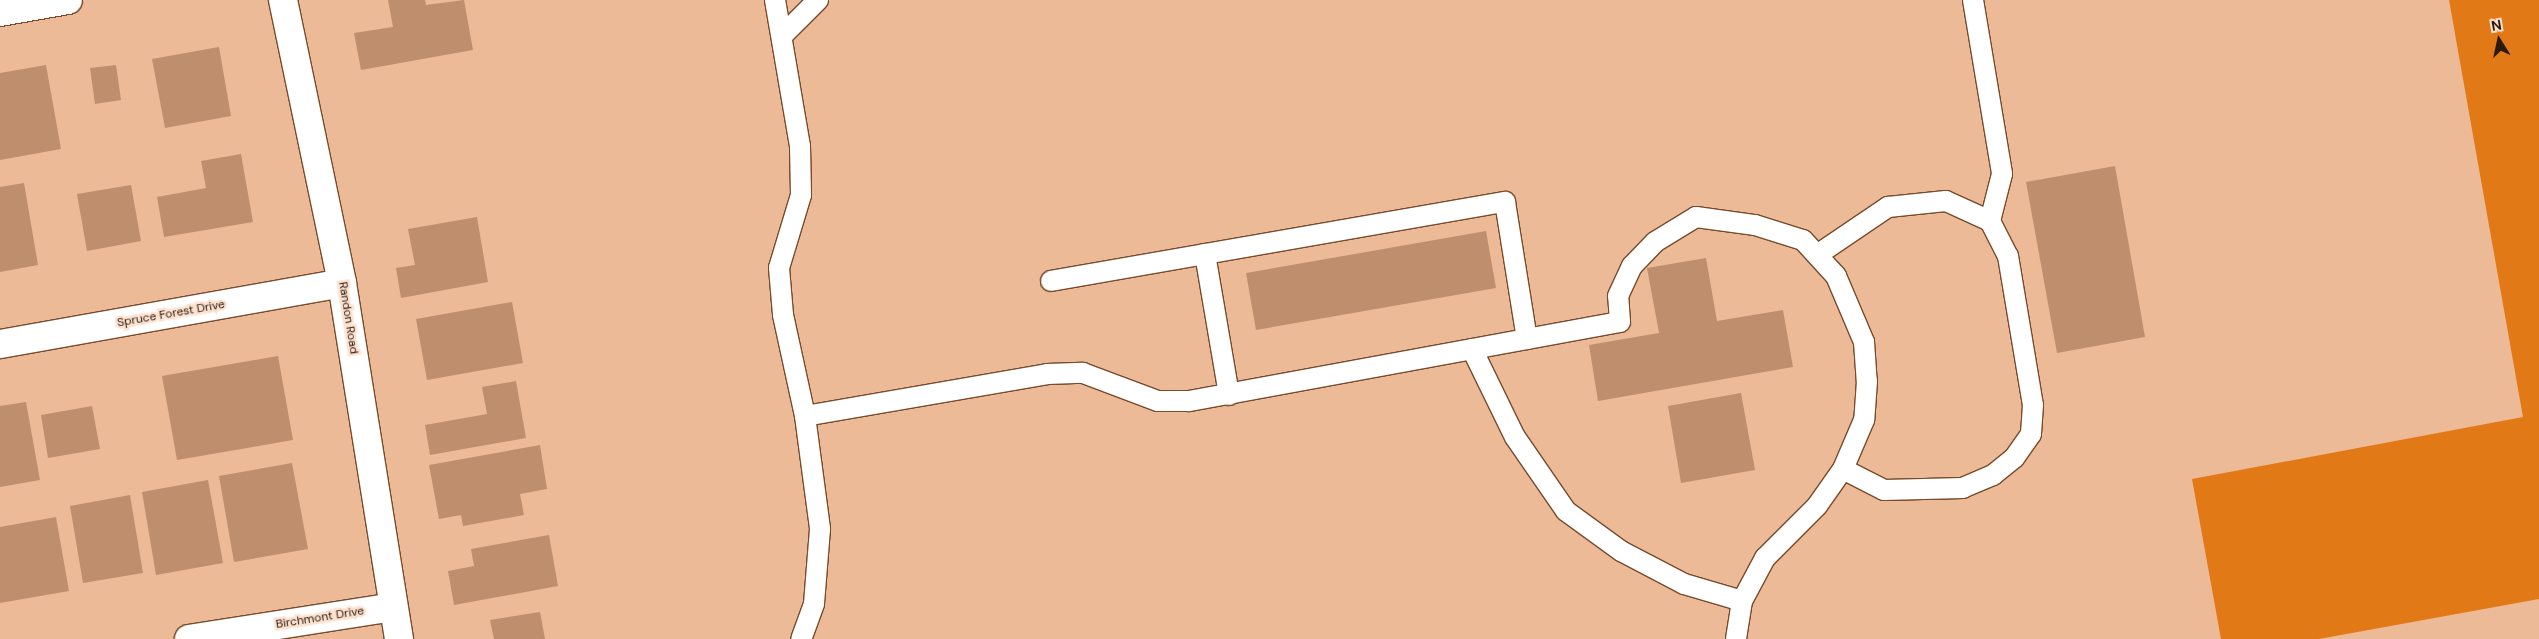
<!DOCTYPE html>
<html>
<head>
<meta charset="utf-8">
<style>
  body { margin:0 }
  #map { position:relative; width:2539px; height:639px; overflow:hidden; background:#edba97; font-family:"DM Sans",sans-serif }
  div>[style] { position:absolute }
  .forest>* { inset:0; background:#e27917 }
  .building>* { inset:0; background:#bf8e6d }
  .roads { filter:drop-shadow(1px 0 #774b2b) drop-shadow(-1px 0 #774b2b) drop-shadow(0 1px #774b2b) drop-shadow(0 -1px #774b2b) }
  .service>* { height:20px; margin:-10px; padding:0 10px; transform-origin:10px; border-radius:10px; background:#fff }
  .minor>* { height:28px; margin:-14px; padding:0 14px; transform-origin:14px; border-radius:14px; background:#fff }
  span { translate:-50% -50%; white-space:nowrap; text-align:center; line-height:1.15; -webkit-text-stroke:5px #fce1cf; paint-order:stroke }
  .street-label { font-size:12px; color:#2b190b }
  .north { position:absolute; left:2474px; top:15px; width:50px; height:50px; -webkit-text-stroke:4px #fce1cf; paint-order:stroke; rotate:350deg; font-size:14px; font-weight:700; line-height:20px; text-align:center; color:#2b190b }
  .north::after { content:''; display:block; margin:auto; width:18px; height:22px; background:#2b190b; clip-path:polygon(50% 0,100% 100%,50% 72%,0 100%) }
</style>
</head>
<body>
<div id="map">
  <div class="forest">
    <i style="clip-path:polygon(2449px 0,2539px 0,2539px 599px,2319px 639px,2221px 639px,2192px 479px,2523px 417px)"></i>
  </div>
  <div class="building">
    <i style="clip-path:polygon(388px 0,425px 0,426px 5px,464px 0,473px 50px,361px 70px,354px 33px,393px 27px)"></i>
    <i style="clip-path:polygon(219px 47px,231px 116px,165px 128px,152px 59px)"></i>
    <i style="clip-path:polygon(46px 65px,61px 149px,0 160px,0 73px)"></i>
    <i style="clip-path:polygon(116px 65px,121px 100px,95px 104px,90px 68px)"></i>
    <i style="clip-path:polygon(241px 154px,253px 222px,164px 237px,157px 197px,206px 188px,201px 161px)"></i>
    <i style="clip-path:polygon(2115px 166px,2145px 337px,2057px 353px,2026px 182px)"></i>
    <i style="clip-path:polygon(24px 183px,38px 265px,0 272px,0 187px)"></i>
    <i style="clip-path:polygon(131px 185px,141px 241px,87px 251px,77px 194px)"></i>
    <i style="clip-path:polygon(477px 217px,488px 282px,401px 298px,396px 268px,415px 265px,408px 229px)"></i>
    <i style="clip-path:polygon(1486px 231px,1496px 288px,1256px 330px,1246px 273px)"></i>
    <i style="clip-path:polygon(1706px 258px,1717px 321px,1783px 310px,1793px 367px,1598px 401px,1589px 345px,1659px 333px,1647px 268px)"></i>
    <i style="clip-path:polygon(512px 302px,523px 363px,427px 380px,416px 319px)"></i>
    <i style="clip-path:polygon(278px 356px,293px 440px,177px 460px,162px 376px)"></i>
    <i style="clip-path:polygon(516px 381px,526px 438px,430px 455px,425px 425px,487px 414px,482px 387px)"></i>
    <i style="clip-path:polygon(1741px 393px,1755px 470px,1681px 483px,1668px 406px)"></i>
    <i style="clip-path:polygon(26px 402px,40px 480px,0 487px,0 406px)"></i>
    <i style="clip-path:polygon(92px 406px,100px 449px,48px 458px,41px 415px)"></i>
    <i style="clip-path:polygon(540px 445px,547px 489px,520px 494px,524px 515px,463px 526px,461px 515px,439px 519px,429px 465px)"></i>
    <i style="clip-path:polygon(292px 463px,308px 549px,234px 562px,219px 476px)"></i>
    <i style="clip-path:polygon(208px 480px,223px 563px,156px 575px,142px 492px)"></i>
    <i style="clip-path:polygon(130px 495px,143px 573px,83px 583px,70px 506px)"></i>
    <i style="clip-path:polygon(56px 517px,69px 591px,0 603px,0 527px)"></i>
    <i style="clip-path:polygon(549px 535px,558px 586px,454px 605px,448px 571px,474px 566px,471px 549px)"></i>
    <i style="clip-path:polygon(540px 612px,545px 639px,494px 639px,490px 620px)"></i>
  </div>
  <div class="roads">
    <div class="service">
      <i style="left:775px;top:0;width:148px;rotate:80.3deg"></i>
      <i style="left:800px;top:146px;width:49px;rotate:88.8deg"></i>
      <i style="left:801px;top:195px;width:76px;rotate:106.8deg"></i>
      <i style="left:779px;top:268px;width:47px;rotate:85.1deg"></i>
      <i style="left:783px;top:315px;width:103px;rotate:77.7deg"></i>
      <i style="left:805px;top:416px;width:114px;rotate:82.4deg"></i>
      <i style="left:820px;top:529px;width:75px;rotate:94.6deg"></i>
      <i style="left:814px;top:604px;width:37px;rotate:110deg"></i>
      <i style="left:1973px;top:0;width:176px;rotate:80.5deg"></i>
      <i style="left:2002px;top:174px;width:49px;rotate:104.3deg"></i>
      <i style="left:782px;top:36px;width:51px;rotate:-45deg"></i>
      <i style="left:1205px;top:254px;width:143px;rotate:80.3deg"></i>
      <i style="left:1817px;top:255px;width:86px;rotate:-34.1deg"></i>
      <i style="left:1888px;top:207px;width:58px;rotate:-5.9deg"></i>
      <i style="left:1946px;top:201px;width:48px;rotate:24.4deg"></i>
      <i style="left:1990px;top:221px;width:39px;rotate:63deg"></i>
      <i style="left:2008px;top:256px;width:151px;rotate:80.5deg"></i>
      <i style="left:2033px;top:405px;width:29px;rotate:94deg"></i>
      <i style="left:2031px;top:434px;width:29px;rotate:125deg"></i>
      <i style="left:2014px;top:458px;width:27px;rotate:141deg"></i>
      <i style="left:1993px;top:475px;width:33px;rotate:157deg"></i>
      <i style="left:1963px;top:488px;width:79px;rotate:178.5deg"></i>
      <i style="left:1884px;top:490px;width:46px;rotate:-152.9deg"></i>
      <i style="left:1051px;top:281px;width:461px;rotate:-9.9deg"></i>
      <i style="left:1505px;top:202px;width:139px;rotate:80.9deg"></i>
      <i style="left:1472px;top:349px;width:98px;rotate:64deg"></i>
      <i style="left:1515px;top:437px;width:90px;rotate:55.4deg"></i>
      <i style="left:1566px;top:511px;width:68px;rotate:36deg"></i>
      <i style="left:1621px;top:551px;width:71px;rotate:27.6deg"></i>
      <i style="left:1684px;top:584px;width:60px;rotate:16.3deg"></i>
      <i style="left:805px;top:416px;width:246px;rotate:-9.8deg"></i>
      <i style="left:1047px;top:374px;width:36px;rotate:-2deg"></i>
      <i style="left:1083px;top:373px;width:80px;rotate:20.5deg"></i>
      <i style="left:1158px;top:401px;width:31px"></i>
      <i style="left:1189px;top:401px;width:438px;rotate:-10.4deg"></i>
      <i style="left:1620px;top:322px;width:26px;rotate:-94deg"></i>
      <i style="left:1618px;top:296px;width:33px;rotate:-65deg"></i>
      <i style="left:1632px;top:266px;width:33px;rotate:-46deg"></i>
      <i style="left:1655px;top:242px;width:48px;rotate:-31.4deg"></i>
      <i style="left:1696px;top:217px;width:60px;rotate:7.7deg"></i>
      <i style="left:1755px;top:225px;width:50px;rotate:17.4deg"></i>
      <i style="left:1803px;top:240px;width:49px;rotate:47.5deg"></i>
      <i style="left:1836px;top:276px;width:72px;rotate:67deg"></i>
      <i style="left:1864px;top:342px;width:39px;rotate:86deg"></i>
      <i style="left:1867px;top:381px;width:39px;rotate:94deg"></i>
      <i style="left:1864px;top:420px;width:53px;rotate:113.2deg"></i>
      <i style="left:1843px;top:469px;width:45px;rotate:125.1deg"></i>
      <i style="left:1817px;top:506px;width:74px;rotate:135deg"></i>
      <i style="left:1765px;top:558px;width:49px;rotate:118.1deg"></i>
      <i style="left:1742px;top:601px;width:38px;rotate:99deg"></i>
    </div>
    <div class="minor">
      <i style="left:283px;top:0;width:289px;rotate:78.2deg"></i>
      <i style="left:342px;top:283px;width:361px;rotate:80.9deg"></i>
      <i style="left:0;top:12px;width:69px;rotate:-10deg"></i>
      <i style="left:0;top:344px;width:347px;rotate:-10.1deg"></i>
      <i style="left:189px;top:639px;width:206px;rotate:-8.9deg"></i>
    </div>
  </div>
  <div class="street-label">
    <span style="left:171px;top:314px;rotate:-10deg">Spruce Forest Drive</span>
    <span style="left:348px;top:318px;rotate:81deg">Randon Road</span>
    <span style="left:320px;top:618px;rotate:-9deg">Birchmont Drive</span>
  </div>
  <div class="north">N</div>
</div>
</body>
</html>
